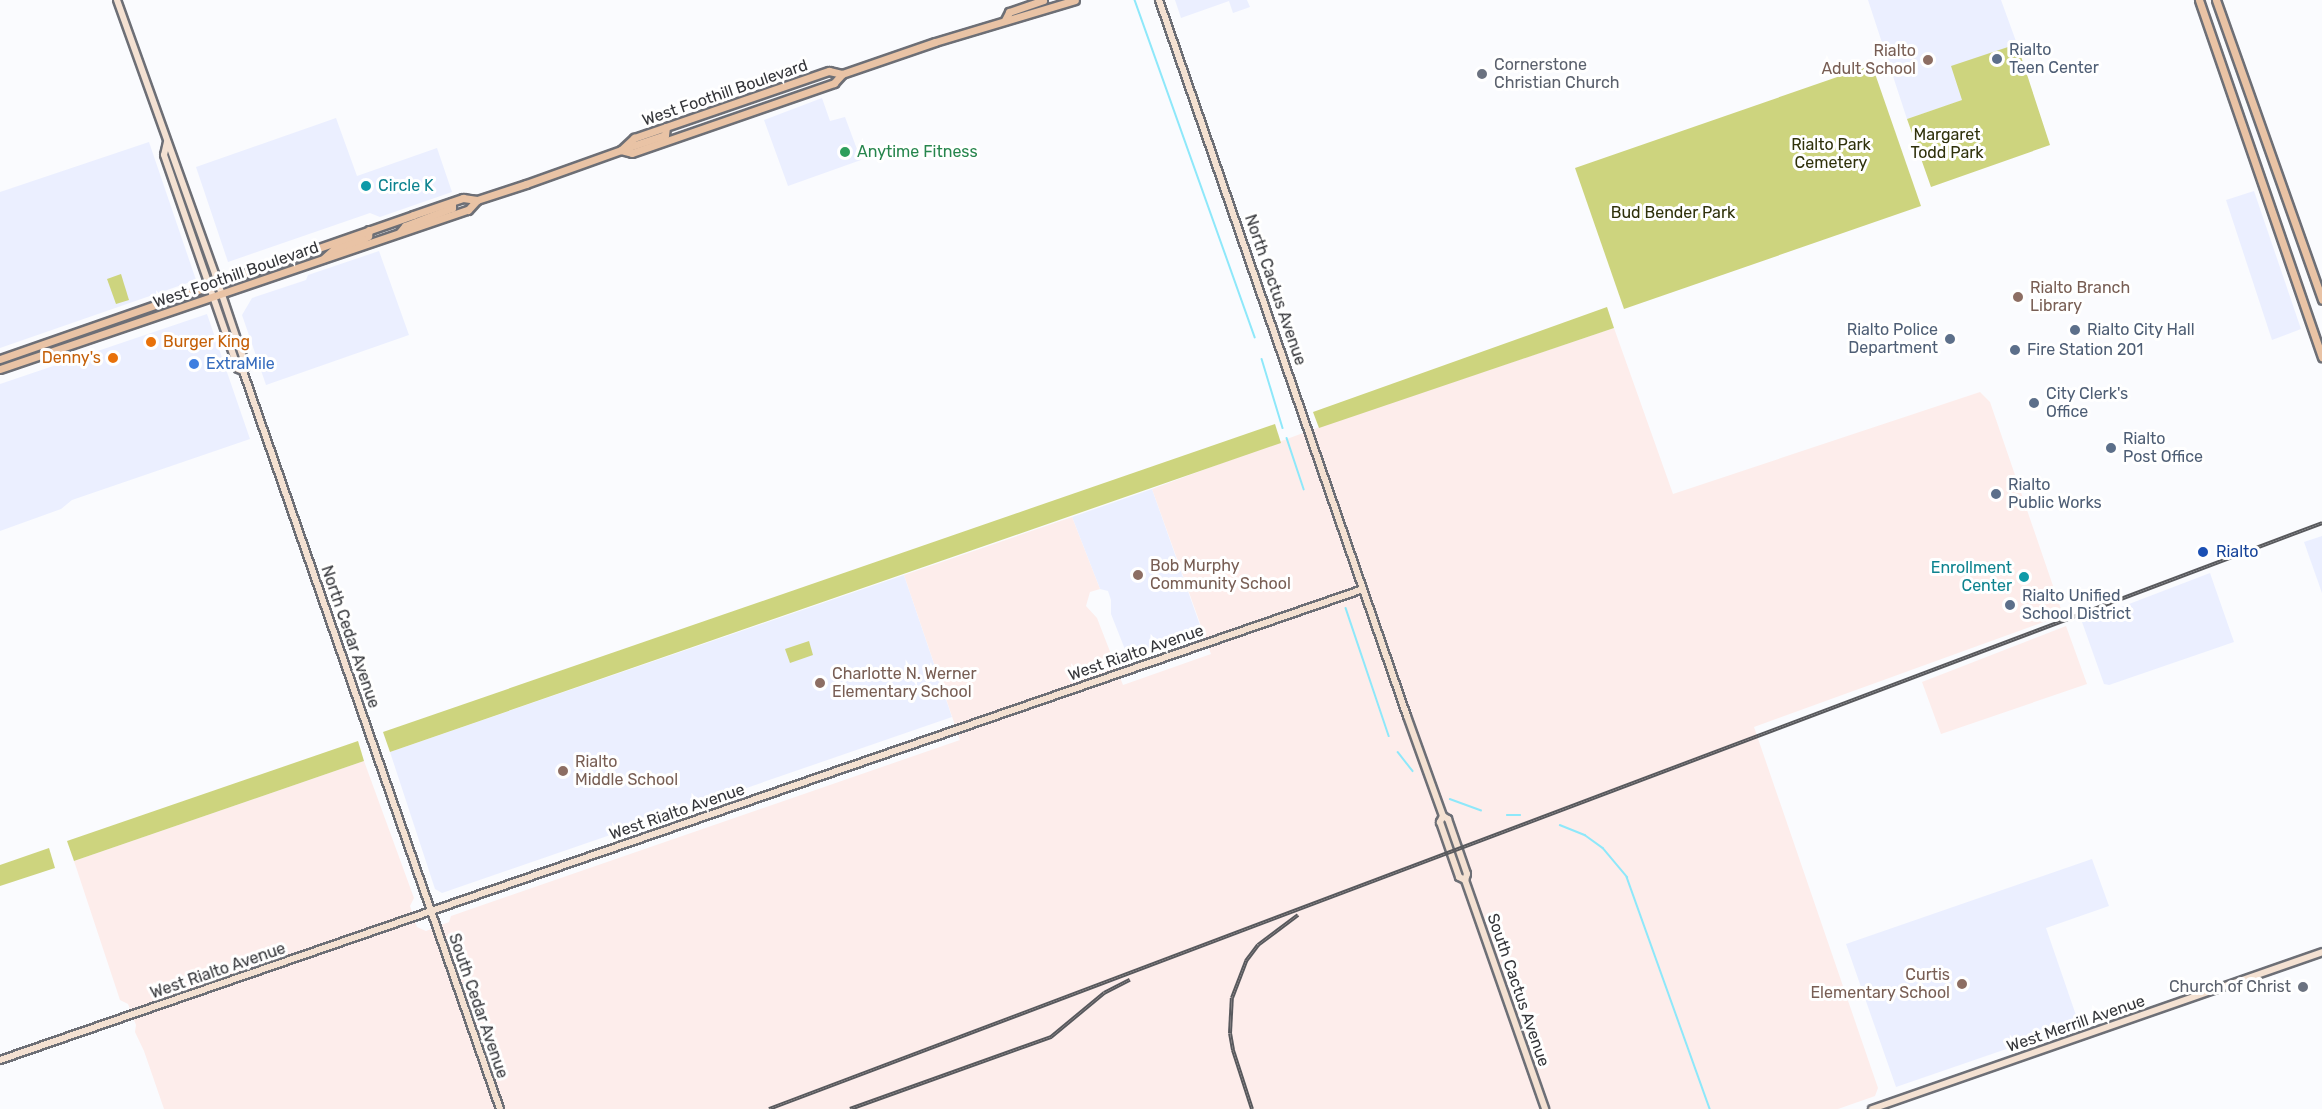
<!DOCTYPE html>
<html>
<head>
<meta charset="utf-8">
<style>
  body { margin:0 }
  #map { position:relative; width:2322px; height:1109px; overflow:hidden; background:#fafbfe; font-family:Rubik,sans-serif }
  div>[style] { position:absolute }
  .built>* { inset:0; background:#ebefff }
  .industrial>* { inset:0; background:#fdedeb }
  .green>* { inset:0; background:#cdd47e }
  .stream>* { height:1.5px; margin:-0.75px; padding:0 0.75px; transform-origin:0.75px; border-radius:0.75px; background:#8ee8fa }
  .roads { filter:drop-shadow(2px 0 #6d6f76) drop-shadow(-2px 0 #6d6f76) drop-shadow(0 2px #6d6f76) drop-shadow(0 -2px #6d6f76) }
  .secondary>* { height:6px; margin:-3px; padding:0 3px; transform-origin:3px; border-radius:3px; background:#f4e1d2 }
  .primary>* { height:7px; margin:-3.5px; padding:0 3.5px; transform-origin:3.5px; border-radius:3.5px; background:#e9c3a5 }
  .rail>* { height:4px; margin-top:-2px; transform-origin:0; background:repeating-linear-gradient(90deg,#fff 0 4.5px,#58595d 0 9px); box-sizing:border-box; border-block:2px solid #58595d }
  .dots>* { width:16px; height:16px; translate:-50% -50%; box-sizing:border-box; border:3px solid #fff; border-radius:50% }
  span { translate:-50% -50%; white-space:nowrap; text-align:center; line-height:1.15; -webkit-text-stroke:6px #fff; paint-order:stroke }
  .service-label { font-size:16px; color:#4e5e75 }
  .left { translate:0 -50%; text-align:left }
  .right { translate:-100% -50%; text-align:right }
  .education-label { font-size:16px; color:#785e54 }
  .worship-label { font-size:16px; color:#5b616d }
  .street-label { font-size:16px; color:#35363a }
  .park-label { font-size:16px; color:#2f310b }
  .leisure-label { font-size:16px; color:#27864d }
  .culture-label { font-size:16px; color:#0d838f }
  .food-label { font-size:16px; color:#c56008 }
  .shop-label { font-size:16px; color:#366cbe }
  .transit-label { font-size:16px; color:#164399 }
</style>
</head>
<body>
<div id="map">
  <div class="built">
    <i style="clip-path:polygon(1175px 0,1247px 0,1250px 7px,1233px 13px,1229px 1px,1181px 18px)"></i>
    <i style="clip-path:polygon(1868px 0,2001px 0,2017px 44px,1973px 61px,1958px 85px,1963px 100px,1907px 119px)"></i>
    <i style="clip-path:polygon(822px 98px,830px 121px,845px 117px,861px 160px,788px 186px,764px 120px)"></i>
    <i style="clip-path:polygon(336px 118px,357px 176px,437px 148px,452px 192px,380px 217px,370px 213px,228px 262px,196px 167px)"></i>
    <i style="clip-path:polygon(149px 142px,196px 280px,0 348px,0 192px)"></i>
    <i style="clip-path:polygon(2254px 191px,2301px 329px,2272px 340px,2226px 200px)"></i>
    <i style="clip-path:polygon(379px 251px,409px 335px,266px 385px,242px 315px,252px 298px,306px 280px,308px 275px)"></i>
    <i style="clip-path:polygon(207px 314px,250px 439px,72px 500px,61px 509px,0 531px,0 384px)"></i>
    <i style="clip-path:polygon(1152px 489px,1202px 631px,1128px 657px,1111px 614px,1111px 600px,1108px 591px,1100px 589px,1072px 517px)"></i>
    <i style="clip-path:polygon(2322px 536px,2322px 593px,2304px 542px)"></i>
    <i style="clip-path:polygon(2210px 573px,2234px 642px,2109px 685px,2104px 684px,2082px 622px)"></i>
    <i style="clip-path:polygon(904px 575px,952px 717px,442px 893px,435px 889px,390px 752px)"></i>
    <i style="clip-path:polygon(2092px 859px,2109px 906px,2046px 928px,2079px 1024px,1896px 1087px,1846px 944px)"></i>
  </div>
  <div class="industrial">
    <i style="clip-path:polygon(1614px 328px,1673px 494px,1980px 392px,1990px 402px,2063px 615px,1754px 727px,1878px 1088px,1875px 1096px,1838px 1109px,164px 1109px,144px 1051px,135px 1032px,136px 1025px,128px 1004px,120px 1000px,74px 861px,364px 761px,414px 898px,410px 906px,417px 927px,426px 931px,449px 922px,451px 916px,960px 740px,904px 575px,1072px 517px,1100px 589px,1090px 592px,1086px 606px,1097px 618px,1123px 685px,1211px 654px,1152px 489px,1322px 426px)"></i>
    <i style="clip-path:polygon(2066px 626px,2087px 684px,1941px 734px,1922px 682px)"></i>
  </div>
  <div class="green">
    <i style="clip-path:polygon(2017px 44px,2050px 145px,1931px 187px,1907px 119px,1962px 100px,1951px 66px)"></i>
    <i style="clip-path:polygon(1872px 65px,1921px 206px,1624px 309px,1575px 168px)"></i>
    <i style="clip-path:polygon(121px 274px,129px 300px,116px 304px,107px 279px)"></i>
    <i style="clip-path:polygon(1607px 307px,1614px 328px,1319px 428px,1313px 412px)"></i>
    <i style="clip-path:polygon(1275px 424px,1281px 443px,390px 752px,383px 732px)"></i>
    <i style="clip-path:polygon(809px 641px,813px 655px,790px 663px,785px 649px)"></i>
    <i style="clip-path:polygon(358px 741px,364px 761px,74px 861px,67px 841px)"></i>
    <i style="clip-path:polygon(49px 848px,55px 868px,0 886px,0 865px)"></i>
  </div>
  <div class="stream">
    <i style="left:1135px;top:0;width:358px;rotate:70.4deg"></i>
    <i style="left:1262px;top:359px;width:72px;rotate:73.1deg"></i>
    <i style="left:1287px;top:438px;width:54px;rotate:71.6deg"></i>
    <i style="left:1346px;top:608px;width:135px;rotate:71.4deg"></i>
    <i style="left:1398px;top:752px;width:24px;rotate:52deg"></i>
    <i style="left:1450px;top:799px;width:33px;rotate:20deg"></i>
    <i style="left:1507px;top:815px;width:13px"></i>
    <i style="left:1560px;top:825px;width:27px;rotate:22deg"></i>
    <i style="left:1585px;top:835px;width:22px;rotate:36deg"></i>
    <i style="left:1603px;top:848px;width:38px;rotate:50deg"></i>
    <i style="left:1627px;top:877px;width:246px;rotate:70.3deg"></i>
  </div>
  <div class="roads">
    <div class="secondary">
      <i style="left:117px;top:0;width:291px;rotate:70.3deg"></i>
      <i style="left:215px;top:274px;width:97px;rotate:71.4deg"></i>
      <i style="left:246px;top:366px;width:6px;rotate:121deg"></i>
      <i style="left:243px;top:371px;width:781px;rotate:70.8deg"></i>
      <i style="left:1159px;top:0;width:758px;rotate:70.9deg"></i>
      <i style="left:1407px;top:716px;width:106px;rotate:70.2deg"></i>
      <i style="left:1443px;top:816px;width:6px;rotate:31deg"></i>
      <i style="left:1448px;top:819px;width:58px;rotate:70.9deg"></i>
      <i style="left:1467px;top:874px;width:6px;rotate:108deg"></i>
      <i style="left:1465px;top:880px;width:243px;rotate:70.7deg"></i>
      <i style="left:167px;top:142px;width:13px;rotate:103deg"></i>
      <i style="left:164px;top:155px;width:226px;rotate:70.9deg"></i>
      <i style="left:238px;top:369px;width:5px;rotate:22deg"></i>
      <i style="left:1443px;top:816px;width:7px;rotate:117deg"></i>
      <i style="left:1440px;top:822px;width:58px;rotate:70.9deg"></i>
      <i style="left:1459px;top:877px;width:7px;rotate:27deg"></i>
      <i style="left:0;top:1060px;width:1442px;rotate:-19.06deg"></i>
      <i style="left:1872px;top:1109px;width:477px;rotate:-19.2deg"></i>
    </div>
    <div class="primary">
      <i style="left:2199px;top:0;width:378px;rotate:71deg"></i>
      <i style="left:2216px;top:0;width:318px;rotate:70.5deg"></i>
      <i style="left:1005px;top:20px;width:9px;rotate:-63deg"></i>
      <i style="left:1009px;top:12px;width:36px;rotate:-19deg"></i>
      <i style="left:626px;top:148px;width:41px;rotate:-18.4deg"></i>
      <i style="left:665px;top:135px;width:8px;rotate:-83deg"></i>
      <i style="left:621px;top:150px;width:11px;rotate:15deg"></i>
      <i style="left:632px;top:153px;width:214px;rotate:-19.1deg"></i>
      <i style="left:834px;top:83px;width:12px;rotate:-48deg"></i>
      <i style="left:842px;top:74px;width:98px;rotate:-19deg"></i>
      <i style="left:935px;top:42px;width:146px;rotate:-16.7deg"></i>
      <i style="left:400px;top:232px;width:8px;rotate:-50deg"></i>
      <i style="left:405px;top:226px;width:50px;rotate:-21deg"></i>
      <i style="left:452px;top:208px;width:6px;rotate:-90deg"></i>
      <i style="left:324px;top:258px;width:13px;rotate:-42deg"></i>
      <i style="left:334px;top:249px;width:31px;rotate:-19deg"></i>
      <i style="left:363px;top:239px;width:6px;rotate:-31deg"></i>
      <i style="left:368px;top:236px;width:6px;rotate:-81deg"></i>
      <i style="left:0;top:359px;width:437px;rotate:-19.2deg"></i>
      <i style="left:413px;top:215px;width:53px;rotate:-18.8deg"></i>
      <i style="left:463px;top:198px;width:14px;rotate:8deg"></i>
      <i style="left:477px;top:200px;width:52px;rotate:-18.1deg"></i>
      <i style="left:526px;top:184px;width:101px;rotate:-19.7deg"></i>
      <i style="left:621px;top:150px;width:18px;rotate:-43deg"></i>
      <i style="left:634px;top:138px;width:206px;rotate:-19deg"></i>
      <i style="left:829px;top:71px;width:13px;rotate:13deg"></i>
      <i style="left:0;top:369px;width:494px;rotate:-18.8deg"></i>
      <i style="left:468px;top:210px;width:13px;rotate:-48deg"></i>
    </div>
  </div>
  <div class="rail">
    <i style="left:769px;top:1109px;width:1660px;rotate:-20.67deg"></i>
    <i style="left:850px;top:1109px;width:214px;rotate:-19.7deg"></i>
    <i style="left:1051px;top:1037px;width:69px;rotate:-39.7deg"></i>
    <i style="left:1104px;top:993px;width:29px;rotate:-27deg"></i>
    <i style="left:1252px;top:1109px;width:62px;rotate:-107.9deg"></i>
    <i style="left:1233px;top:1050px;width:17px;rotate:-100deg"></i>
    <i style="left:1230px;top:1033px;width:35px;rotate:-87deg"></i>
    <i style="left:1232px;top:998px;width:40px;rotate:-69deg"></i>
    <i style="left:1246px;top:961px;width:20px;rotate:-53deg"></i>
    <i style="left:1258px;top:945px;width:50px;rotate:-36.9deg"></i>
  </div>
  <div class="dots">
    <i style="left:1997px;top:59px;background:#5c6f8a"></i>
    <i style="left:1928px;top:60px;background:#8d6e63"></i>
    <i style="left:1482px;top:74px;background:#6b7280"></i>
    <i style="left:845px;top:152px;background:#2e9e5b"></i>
    <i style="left:366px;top:186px;background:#0f9aa8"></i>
    <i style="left:2018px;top:297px;background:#8d6e63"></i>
    <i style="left:2075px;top:330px;background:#5c6f8a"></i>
    <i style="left:1950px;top:339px;background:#5c6f8a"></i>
    <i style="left:151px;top:342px;background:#e8710a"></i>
    <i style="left:2015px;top:350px;background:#5c6f8a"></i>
    <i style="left:113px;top:358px;background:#e8710a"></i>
    <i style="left:194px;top:364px;background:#3f7fe0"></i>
    <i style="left:2034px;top:403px;background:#5c6f8a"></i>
    <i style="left:2111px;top:448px;background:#5c6f8a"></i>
    <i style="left:1996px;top:494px;background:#5c6f8a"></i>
    <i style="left:2203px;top:552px;background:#1a4fb4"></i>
    <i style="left:1138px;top:575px;background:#8d6e63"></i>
    <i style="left:2024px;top:577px;background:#0f9aa8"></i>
    <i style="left:2010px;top:605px;background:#5c6f8a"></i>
    <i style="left:820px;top:683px;background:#8d6e63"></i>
    <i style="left:563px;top:771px;background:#8d6e63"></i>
    <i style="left:1962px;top:984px;background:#8d6e63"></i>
    <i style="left:2303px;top:987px;background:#6b7280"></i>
  </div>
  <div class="service-label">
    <span class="left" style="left:2009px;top:59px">Rialto<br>Teen Center</span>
    <span class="right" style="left:1938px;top:339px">Rialto Police<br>Department</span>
    <span class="left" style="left:2087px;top:330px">Rialto City Hall</span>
    <span class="left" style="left:2027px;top:350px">Fire Station 201</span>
    <span class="left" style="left:2046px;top:403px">City Clerk's<br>Office</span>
    <span class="left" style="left:2123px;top:448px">Rialto<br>Post Office</span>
    <span class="left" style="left:2008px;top:494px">Rialto<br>Public Works</span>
    <span class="left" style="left:2022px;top:605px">Rialto Unified<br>School District</span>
  </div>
  <div class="education-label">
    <span class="right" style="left:1916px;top:60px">Rialto<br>Adult School</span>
    <span class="left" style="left:2030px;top:297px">Rialto Branch<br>Library</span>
    <span class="left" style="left:1150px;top:575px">Bob Murphy<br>Community School</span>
    <span class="left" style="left:832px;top:683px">Charlotte N. Werner<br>Elementary School</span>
    <span class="left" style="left:575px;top:771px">Rialto<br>Middle School</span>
    <span class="right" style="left:1950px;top:984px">Curtis<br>Elementary School</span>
  </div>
  <div class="worship-label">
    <span class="left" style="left:1494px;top:74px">Cornerstone<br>Christian Church</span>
    <span class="right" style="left:2291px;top:987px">Church of Christ</span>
  </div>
  <div class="street-label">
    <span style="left:725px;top:93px;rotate:-19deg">West Foothill Boulevard</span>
    <span style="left:236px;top:275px;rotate:-19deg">West Foothill Boulevard</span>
    <span style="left:1275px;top:290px;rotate:71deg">North Cactus Avenue</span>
    <span style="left:350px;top:637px;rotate:71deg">North Cedar Avenue</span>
    <span style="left:1136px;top:653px;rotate:-19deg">West Rialto Avenue</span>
    <span style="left:677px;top:812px;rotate:-19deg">West Rialto Avenue</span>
    <span style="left:218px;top:971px;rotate:-19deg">West Rialto Avenue</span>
    <span style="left:1518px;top:990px;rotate:71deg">South Cactus Avenue</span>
    <span style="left:478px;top:1006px;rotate:71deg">South Cedar Avenue</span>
    <span style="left:2076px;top:1024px;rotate:-19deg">West Merrill Avenue</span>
  </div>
  <div class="park-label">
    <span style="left:1947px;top:144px">Margaret<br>Todd Park</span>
    <span style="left:1831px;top:154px">Rialto Park<br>Cemetery</span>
    <span style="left:1673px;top:213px">Bud Bender Park</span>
  </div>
  <div class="leisure-label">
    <span class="left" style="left:857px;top:152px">Anytime Fitness</span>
  </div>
  <div class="culture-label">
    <span class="left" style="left:378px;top:186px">Circle K</span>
    <span class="right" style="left:2012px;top:577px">Enrollment<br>Center</span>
  </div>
  <div class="food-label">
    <span class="left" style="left:163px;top:342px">Burger King</span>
    <span class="right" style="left:101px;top:358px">Denny's</span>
  </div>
  <div class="shop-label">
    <span class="left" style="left:206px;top:364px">ExtraMile</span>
  </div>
  <div class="transit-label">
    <span class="left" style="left:2216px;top:552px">Rialto</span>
  </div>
</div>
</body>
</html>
